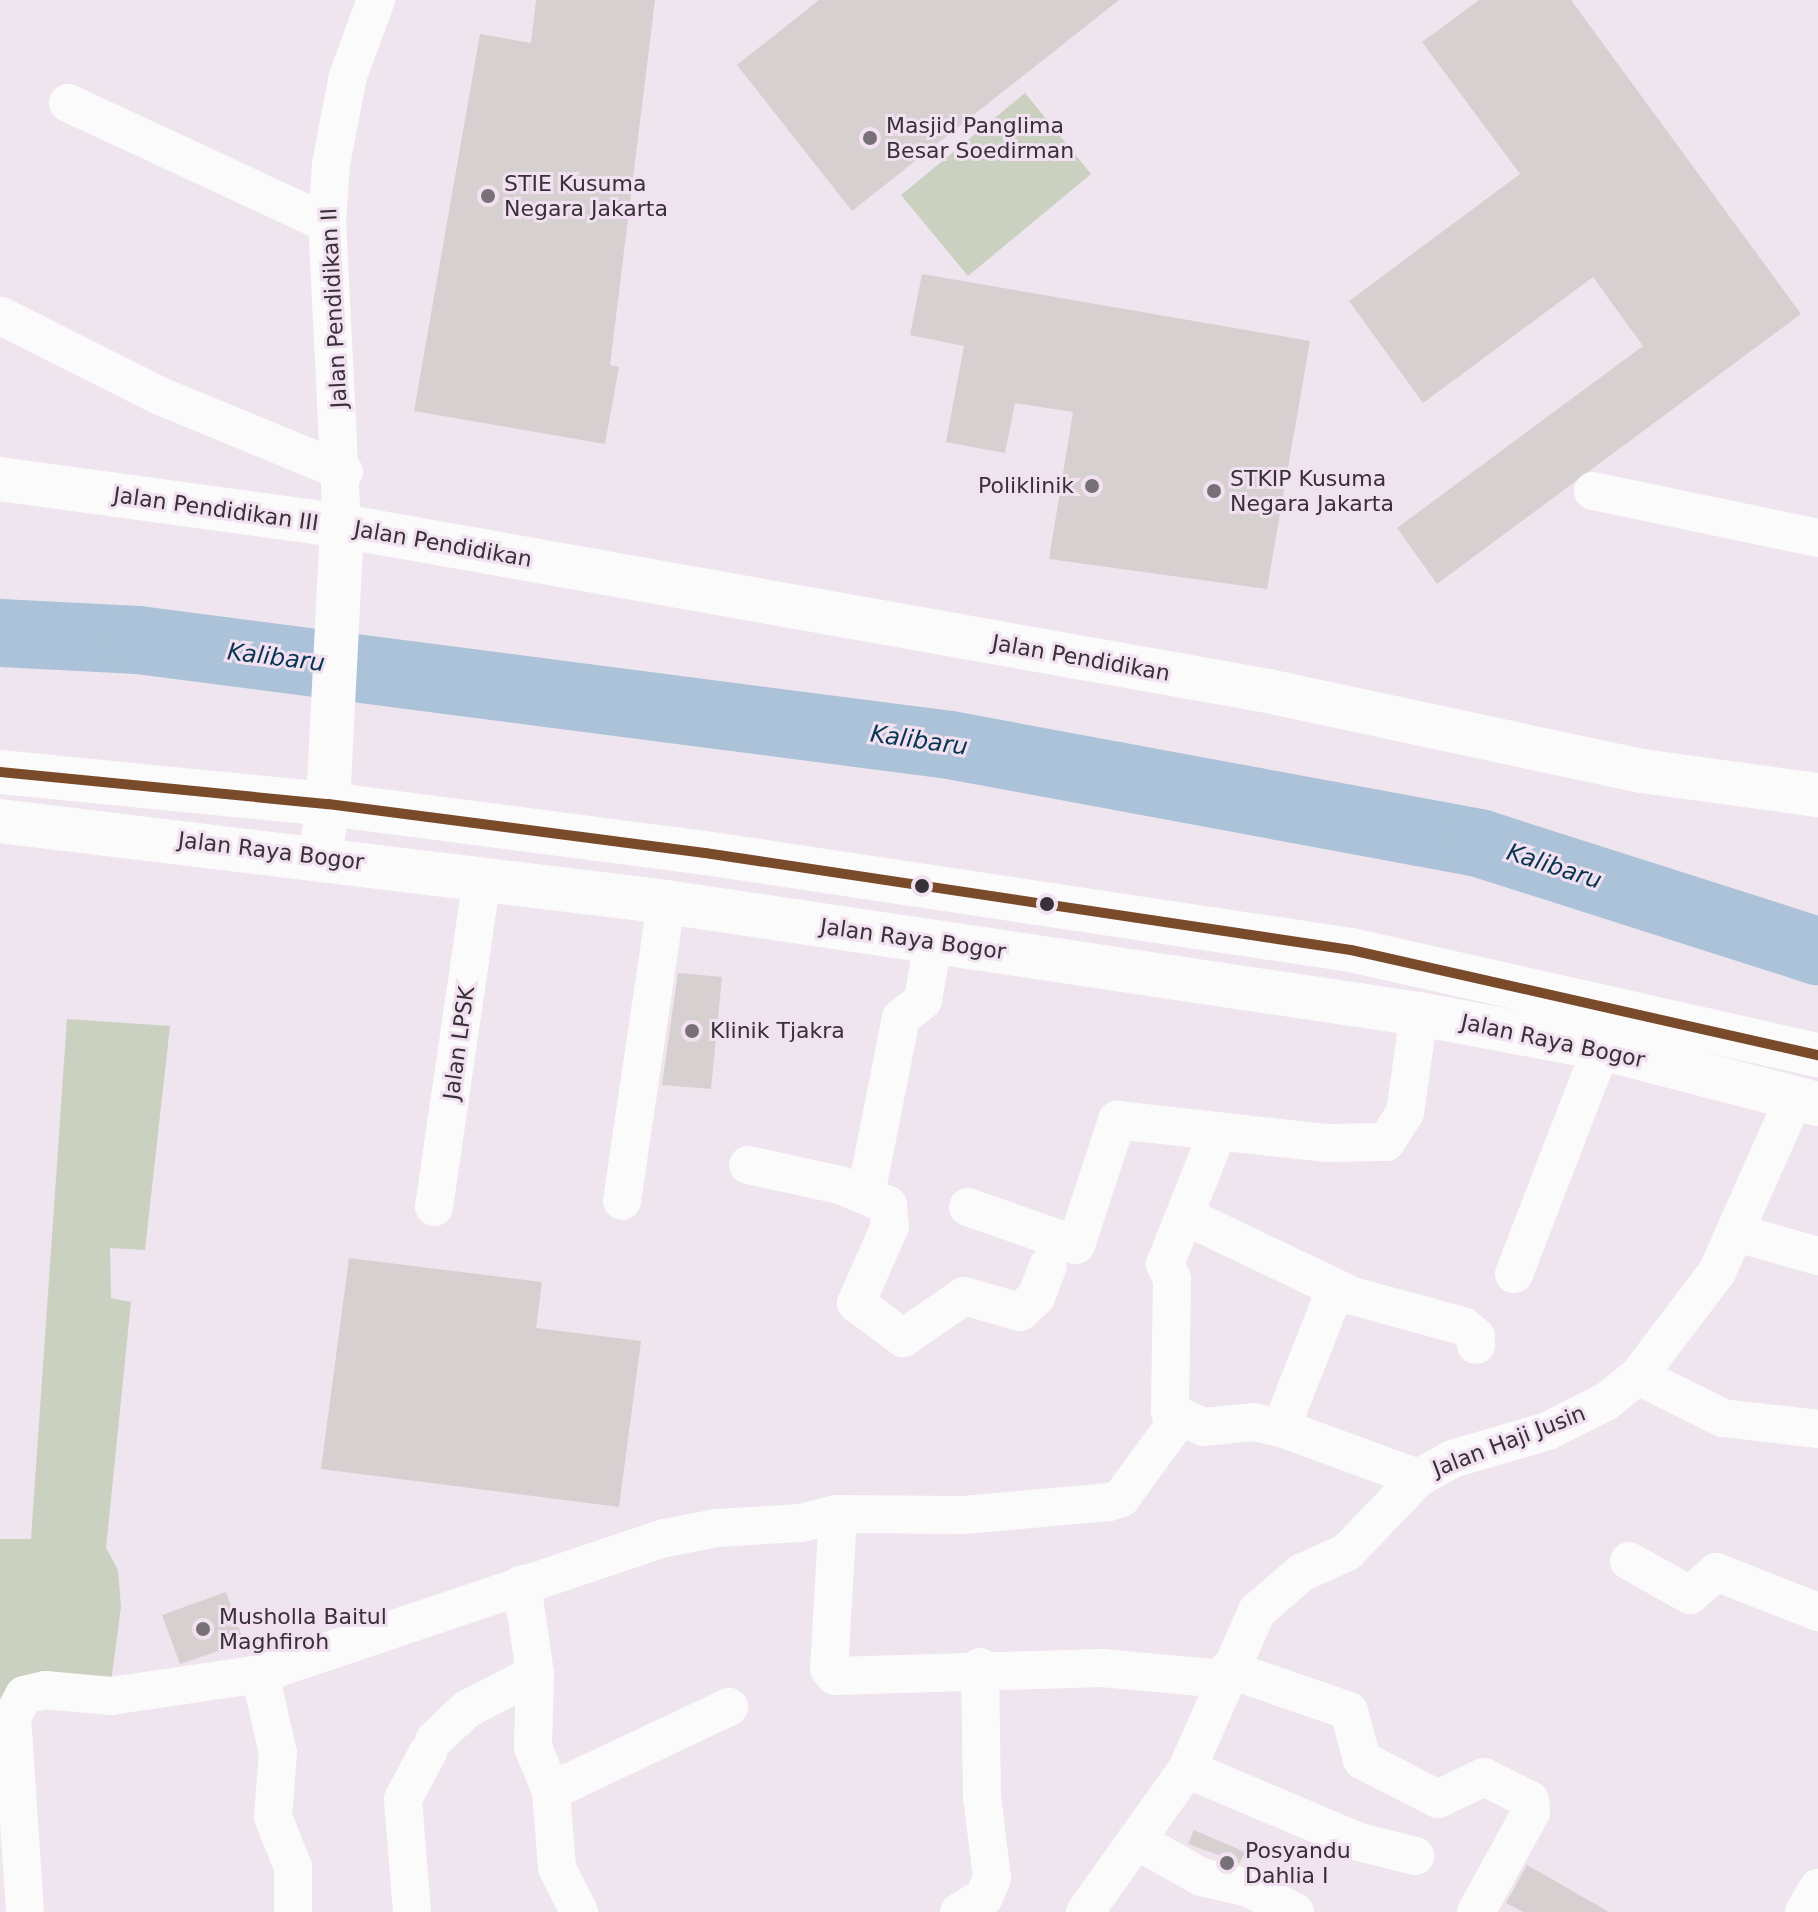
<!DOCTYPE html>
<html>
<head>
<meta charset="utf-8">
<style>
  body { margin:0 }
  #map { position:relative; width:1818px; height:1912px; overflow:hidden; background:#eee5ee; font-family:"DejaVu Sans",sans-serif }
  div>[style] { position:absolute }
  .green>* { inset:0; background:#cbd1c1 }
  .river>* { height:68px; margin:-34px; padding:0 34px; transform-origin:34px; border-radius:34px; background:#abc2d8 }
  .building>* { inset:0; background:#d7d0d1 }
  .minor>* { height:38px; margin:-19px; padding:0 19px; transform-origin:19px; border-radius:19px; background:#fcfbfc }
  .tertiary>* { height:44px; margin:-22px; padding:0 22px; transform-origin:22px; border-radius:22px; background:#fcfbfc }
  .trunk>* { height:44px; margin:-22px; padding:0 22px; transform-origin:22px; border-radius:22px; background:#fcfbfc }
  .bus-1>* { height:10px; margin:-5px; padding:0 5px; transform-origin:5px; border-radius:5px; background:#7a4b2a }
  .dots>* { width:22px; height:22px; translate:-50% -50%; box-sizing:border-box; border:4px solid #f2e1f1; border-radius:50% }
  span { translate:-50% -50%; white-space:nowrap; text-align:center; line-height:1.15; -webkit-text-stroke:6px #f2e1f1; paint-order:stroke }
  .poi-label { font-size:22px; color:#383137 }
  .left { translate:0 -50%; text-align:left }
  .right { translate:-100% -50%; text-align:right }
  .street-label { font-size:22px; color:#383137 }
  .water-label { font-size:24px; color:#073653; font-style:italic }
</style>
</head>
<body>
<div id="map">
  <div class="green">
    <i style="clip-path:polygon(1025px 93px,1091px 174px,968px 276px,901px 195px)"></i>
    <i style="clip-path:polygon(67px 1019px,170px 1026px,145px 1250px,110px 1248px,111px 1298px,131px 1302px,106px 1548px,118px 1570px,121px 1607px,111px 1682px,0 1701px,0 1539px,31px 1539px)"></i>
  </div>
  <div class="river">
    <i style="left:0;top:633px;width:138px;rotate:2.9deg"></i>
    <i style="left:138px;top:640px;width:819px;rotate:7.37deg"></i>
    <i style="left:950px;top:745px;width:538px;rotate:10.5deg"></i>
    <i style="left:1479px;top:843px;width:356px;rotate:17.7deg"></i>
  </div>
  <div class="building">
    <i style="clip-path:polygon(536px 0,655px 0,610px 365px,619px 367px,605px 444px,414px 411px,480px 34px,531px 43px)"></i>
    <i style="clip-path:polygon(819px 0,1119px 0,852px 211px,737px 65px)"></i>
    <i style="clip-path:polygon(1479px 0,1571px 0,1801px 314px,1437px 584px,1397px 528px,1643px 346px,1593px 277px,1423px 403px,1349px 301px,1520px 174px,1422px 42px)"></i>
    <i style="clip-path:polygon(922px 274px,1310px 341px,1267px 589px,1049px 559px,1073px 412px,1015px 403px,1005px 453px,946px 442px,964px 346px,910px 335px)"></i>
    <i style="clip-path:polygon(678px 973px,722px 977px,711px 1089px,662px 1085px)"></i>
    <i style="clip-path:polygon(349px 1258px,542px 1282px,536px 1328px,641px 1341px,619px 1507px,321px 1469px)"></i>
    <i style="clip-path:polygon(226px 1592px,244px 1642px,180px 1664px,162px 1615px)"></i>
    <i style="clip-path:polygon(1194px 1830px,1245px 1852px,1240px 1863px,1188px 1844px)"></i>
    <i style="clip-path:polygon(1527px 1865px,1609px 1912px,1523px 1912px,1506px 1903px)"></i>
  </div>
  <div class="minor">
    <i style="left:68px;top:103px;width:285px;rotate:24.9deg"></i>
    <i style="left:1px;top:316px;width:178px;rotate:26.7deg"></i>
    <i style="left:160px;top:396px;width:199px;rotate:22.4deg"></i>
    <i style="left:1593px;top:491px;width:230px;rotate:11.8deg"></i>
    <i style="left:342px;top:526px;width:303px;rotate:-92.8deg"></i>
    <i style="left:327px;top:223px;width:59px;rotate:-86.1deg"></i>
    <i style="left:331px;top:164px;width:90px;rotate:-79.1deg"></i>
    <i style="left:348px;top:76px;width:81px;rotate:-69.8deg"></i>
    <i style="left:1218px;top:1131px;width:143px;rotate:111.7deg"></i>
    <i style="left:1165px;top:1264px;width:17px;rotate:65deg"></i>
    <i style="left:1172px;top:1279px;width:133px;rotate:90.9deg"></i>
    <i style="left:1170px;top:1412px;width:37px;rotate:24deg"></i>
    <i style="left:1204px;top:1427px;width:49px;rotate:-5.8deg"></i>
    <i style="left:1253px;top:1422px;width:29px;rotate:12deg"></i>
    <i style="left:1281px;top:1428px;width:146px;rotate:20.1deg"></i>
    <i style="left:748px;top:1165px;width:94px;rotate:12.3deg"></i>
    <i style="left:840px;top:1185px;width:52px;rotate:22.6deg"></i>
    <i style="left:888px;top:1205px;width:21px;rotate:85deg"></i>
    <i style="left:890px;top:1226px;width:84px;rotate:113.8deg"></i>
    <i style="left:856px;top:1303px;width:59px;rotate:36.7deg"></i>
    <i style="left:903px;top:1338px;width:74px;rotate:-34.5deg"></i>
    <i style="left:964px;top:1296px;width:58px;rotate:15.9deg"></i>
    <i style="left:1020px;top:1312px;width:22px;rotate:-43deg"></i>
    <i style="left:1036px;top:1297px;width:33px;rotate:-69deg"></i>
    <i style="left:866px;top:1194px;width:179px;rotate:-78.8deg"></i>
    <i style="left:901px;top:1018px;width:28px;rotate:-39deg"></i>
    <i style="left:923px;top:1000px;width:59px;rotate:-80.2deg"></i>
    <i style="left:622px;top:1201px;width:302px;rotate:-81.6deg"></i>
    <i style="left:434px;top:1207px;width:331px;rotate:-81.7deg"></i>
    <i style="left:968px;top:1207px;width:114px;rotate:19.4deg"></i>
    <i style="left:1076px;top:1245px;width:132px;rotate:-71.8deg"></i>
    <i style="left:1117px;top:1120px;width:209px;rotate:6.3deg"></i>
    <i style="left:1325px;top:1143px;width:61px;rotate:-0.9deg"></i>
    <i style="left:1386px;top:1142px;width:35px;rotate:-57deg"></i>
    <i style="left:1405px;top:1113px;width:100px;rotate:-82deg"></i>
    <i style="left:1185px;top:1216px;width:186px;rotate:25.5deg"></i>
    <i style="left:1353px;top:1296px;width:114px;rotate:15.3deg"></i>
    <i style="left:1463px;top:1326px;width:17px;rotate:40deg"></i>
    <i style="left:1476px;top:1337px;width:8px;rotate:90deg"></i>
    <i style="left:1737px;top:1233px;width:84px;rotate:15.9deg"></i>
    <i style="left:1514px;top:1274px;width:242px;rotate:-68.9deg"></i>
    <i style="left:1638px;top:1376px;width:95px;rotate:26.3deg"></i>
    <i style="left:1723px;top:1418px;width:96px;rotate:6.6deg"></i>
    <i style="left:1281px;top:1428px;width:150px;rotate:-68.6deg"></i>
    <i style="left:838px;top:1514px;width:155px;rotate:93.3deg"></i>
    <i style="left:829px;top:1669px;width:9px;rotate:49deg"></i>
    <i style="left:835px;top:1676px;width:267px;rotate:-1.7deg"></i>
    <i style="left:1102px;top:1668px;width:121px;rotate:5.2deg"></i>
    <i style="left:1629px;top:1561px;width:70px;rotate:29.1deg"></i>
    <i style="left:1690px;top:1595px;width:35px;rotate:-41deg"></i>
    <i style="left:1716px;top:1572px;width:110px;rotate:21.4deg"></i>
    <i style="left:522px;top:1584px;width:91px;rotate:81.8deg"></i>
    <i style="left:535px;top:1674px;width:73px;rotate:91.6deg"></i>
    <i style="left:533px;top:1747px;width:48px;rotate:67.8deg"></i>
    <i style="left:551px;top:1791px;width:77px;rotate:85.5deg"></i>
    <i style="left:557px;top:1868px;width:49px;rotate:63.4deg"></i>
    <i style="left:1228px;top:1669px;width:128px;rotate:19.1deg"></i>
    <i style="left:1349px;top:1711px;width:51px;rotate:75.1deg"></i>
    <i style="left:1362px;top:1760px;width:85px;rotate:27.2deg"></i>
    <i style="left:1438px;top:1799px;width:51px;rotate:-25.6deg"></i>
    <i style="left:1484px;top:1777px;width:51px;rotate:26.6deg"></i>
    <i style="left:1530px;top:1800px;width:12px;rotate:85deg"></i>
    <i style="left:1531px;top:1812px;width:114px;rotate:118.8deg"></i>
    <i style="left:260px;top:1674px;width:81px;rotate:77.2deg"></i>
    <i style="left:278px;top:1753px;width:64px;rotate:94.5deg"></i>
    <i style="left:273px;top:1817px;width:54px;rotate:68.2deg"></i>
    <i style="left:293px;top:1867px;width:45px;rotate:90deg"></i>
    <i style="left:434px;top:1740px;width:45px;rotate:-43.2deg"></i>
    <i style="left:467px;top:1709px;width:76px;rotate:-27.2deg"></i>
    <i style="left:1187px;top:1769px;width:187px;rotate:23deg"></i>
    <i style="left:1359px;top:1842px;width:58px;rotate:14deg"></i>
    <i style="left:551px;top:1791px;width:197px;rotate:-25.3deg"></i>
    <i style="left:1136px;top:1840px;width:75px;rotate:29.6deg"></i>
    <i style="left:1201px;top:1877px;width:49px;rotate:12.9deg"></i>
    <i style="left:1249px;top:1888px;width:52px;rotate:27.6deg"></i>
    <i style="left:25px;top:1912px;width:195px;rotate:-93.8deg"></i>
    <i style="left:12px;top:1717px;width:25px;rotate:-61deg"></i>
    <i style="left:24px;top:1695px;width:22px;rotate:-13deg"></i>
    <i style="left:45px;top:1690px;width:66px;rotate:5.2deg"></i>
    <i style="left:111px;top:1696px;width:151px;rotate:-8.4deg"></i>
    <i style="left:260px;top:1674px;width:427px;rotate:-18.6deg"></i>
    <i style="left:665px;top:1538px;width:53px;rotate:-10.9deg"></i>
    <i style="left:717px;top:1528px;width:84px;rotate:-3.4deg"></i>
    <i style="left:801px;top:1523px;width:38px;rotate:-14deg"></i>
    <i style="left:838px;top:1514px;width:126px;rotate:0.5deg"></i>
    <i style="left:964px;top:1515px;width:146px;rotate:-5.1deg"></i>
    <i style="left:1109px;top:1502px;width:13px;rotate:-18deg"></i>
    <i style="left:1121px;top:1498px;width:97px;rotate:-53.8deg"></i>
    <i style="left:412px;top:1912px;width:113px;rotate:-94.6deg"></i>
    <i style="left:403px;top:1799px;width:53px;rotate:-62deg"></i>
    <i style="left:959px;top:1912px;width:29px;rotate:-31deg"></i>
    <i style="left:984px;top:1897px;width:21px;rotate:-67deg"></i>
    <i style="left:992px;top:1878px;width:82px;rotate:-97deg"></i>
    <i style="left:982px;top:1797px;width:130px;rotate:-90.9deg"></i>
    <i style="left:1085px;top:1912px;width:176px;rotate:-54.5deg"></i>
    <i style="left:1187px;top:1769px;width:173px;rotate:-66.1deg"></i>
    <i style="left:1257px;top:1611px;width:58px;rotate:-40.8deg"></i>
    <i style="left:1301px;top:1573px;width:51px;rotate:-24.5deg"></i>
    <i style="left:1347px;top:1552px;width:103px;rotate:-46.2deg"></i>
    <i style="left:1418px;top:1478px;width:39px;rotate:-29deg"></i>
    <i style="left:1452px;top:1459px;width:100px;rotate:-16.3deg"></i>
    <i style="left:1548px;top:1431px;width:66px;rotate:-27deg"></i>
    <i style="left:1607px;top:1401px;width:40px;rotate:-39deg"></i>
    <i style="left:1638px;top:1376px;width:131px;rotate:-52.8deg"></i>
    <i style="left:1717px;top:1272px;width:190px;rotate:-66.1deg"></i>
    <i style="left:1804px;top:1912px;width:28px;rotate:-60deg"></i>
  </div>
  <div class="tertiary">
    <i style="left:0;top:479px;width:345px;rotate:7.8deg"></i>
    <i style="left:342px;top:526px;width:941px;rotate:10.1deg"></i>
    <i style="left:1268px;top:691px;width:382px;rotate:12.1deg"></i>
    <i style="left:1642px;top:771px;width:178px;rotate:7.8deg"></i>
    <i style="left:320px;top:856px;width:53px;rotate:-81.3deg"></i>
    <i style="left:328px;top:804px;width:278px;rotate:-87.1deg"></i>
  </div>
  <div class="trunk">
    <i style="left:0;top:772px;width:330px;rotate:5.6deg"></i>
    <i style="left:328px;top:804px;width:380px;rotate:7.4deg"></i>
    <i style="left:705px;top:853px;width:653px;rotate:8.54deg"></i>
    <i style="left:1351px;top:950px;width:479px;rotate:12.7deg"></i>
    <i style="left:0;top:821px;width:671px;rotate:6.93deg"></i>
    <i style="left:666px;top:902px;width:761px;rotate:8.46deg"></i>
    <i style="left:1419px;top:1014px;width:185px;rotate:10.6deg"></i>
    <i style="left:1601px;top:1048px;width:224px;rotate:14.5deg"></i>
  </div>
  <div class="bus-1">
    <i style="left:0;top:772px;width:330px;rotate:5.6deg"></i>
    <i style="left:328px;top:804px;width:380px;rotate:7.4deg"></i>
    <i style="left:705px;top:853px;width:653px;rotate:8.54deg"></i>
    <i style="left:1351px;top:950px;width:479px;rotate:12.7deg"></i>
  </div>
  <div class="dots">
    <i style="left:870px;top:138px;background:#787077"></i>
    <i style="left:488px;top:196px;background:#787077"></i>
    <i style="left:1092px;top:486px;background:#787077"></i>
    <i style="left:1214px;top:491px;background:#787077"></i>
    <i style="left:922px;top:886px;background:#383137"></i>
    <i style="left:1047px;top:904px;background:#383137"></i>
    <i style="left:692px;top:1031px;background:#787077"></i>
    <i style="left:203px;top:1629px;background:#787077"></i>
    <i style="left:1227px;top:1863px;background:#787077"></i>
  </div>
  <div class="poi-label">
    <span class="left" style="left:886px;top:138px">Masjid Panglima<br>Besar Soedirman</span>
    <span class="left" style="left:504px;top:196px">STIE Kusuma<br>Negara Jakarta</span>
    <span class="left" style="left:1230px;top:491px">STKIP Kusuma<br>Negara Jakarta</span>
    <span class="right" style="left:1074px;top:486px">Poliklinik</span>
    <span class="left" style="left:710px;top:1031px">Klinik Tjakra</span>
    <span class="left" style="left:219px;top:1629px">Musholla Baitul<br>Maghfiroh</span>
    <span class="left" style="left:1245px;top:1863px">Posyandu<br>Dahlia I</span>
  </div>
  <div class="street-label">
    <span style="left:334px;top:308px;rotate:-93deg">Jalan Pendidikan II</span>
    <span style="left:216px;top:509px;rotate:8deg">Jalan Pendidikan III</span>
    <span style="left:443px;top:544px;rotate:10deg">Jalan Pendidikan</span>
    <span style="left:1081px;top:658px;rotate:10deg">Jalan Pendidikan</span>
    <span style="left:271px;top:851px;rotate:7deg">Jalan Raya Bogor</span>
    <span style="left:913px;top:939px;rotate:8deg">Jalan Raya Bogor</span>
    <span style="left:1553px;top:1041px;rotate:12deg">Jalan Raya Bogor</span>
    <span style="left:459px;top:1043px;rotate:-82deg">Jalan LPSK</span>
    <span style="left:1509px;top:1441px;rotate:-21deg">Jalan Haji Jusin</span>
  </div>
  <div class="water-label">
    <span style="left:276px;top:658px;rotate:7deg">Kalibaru</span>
    <span style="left:919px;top:741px;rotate:8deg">Kalibaru</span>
    <span style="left:1554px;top:867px;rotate:18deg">Kalibaru</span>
  </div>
</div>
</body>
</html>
